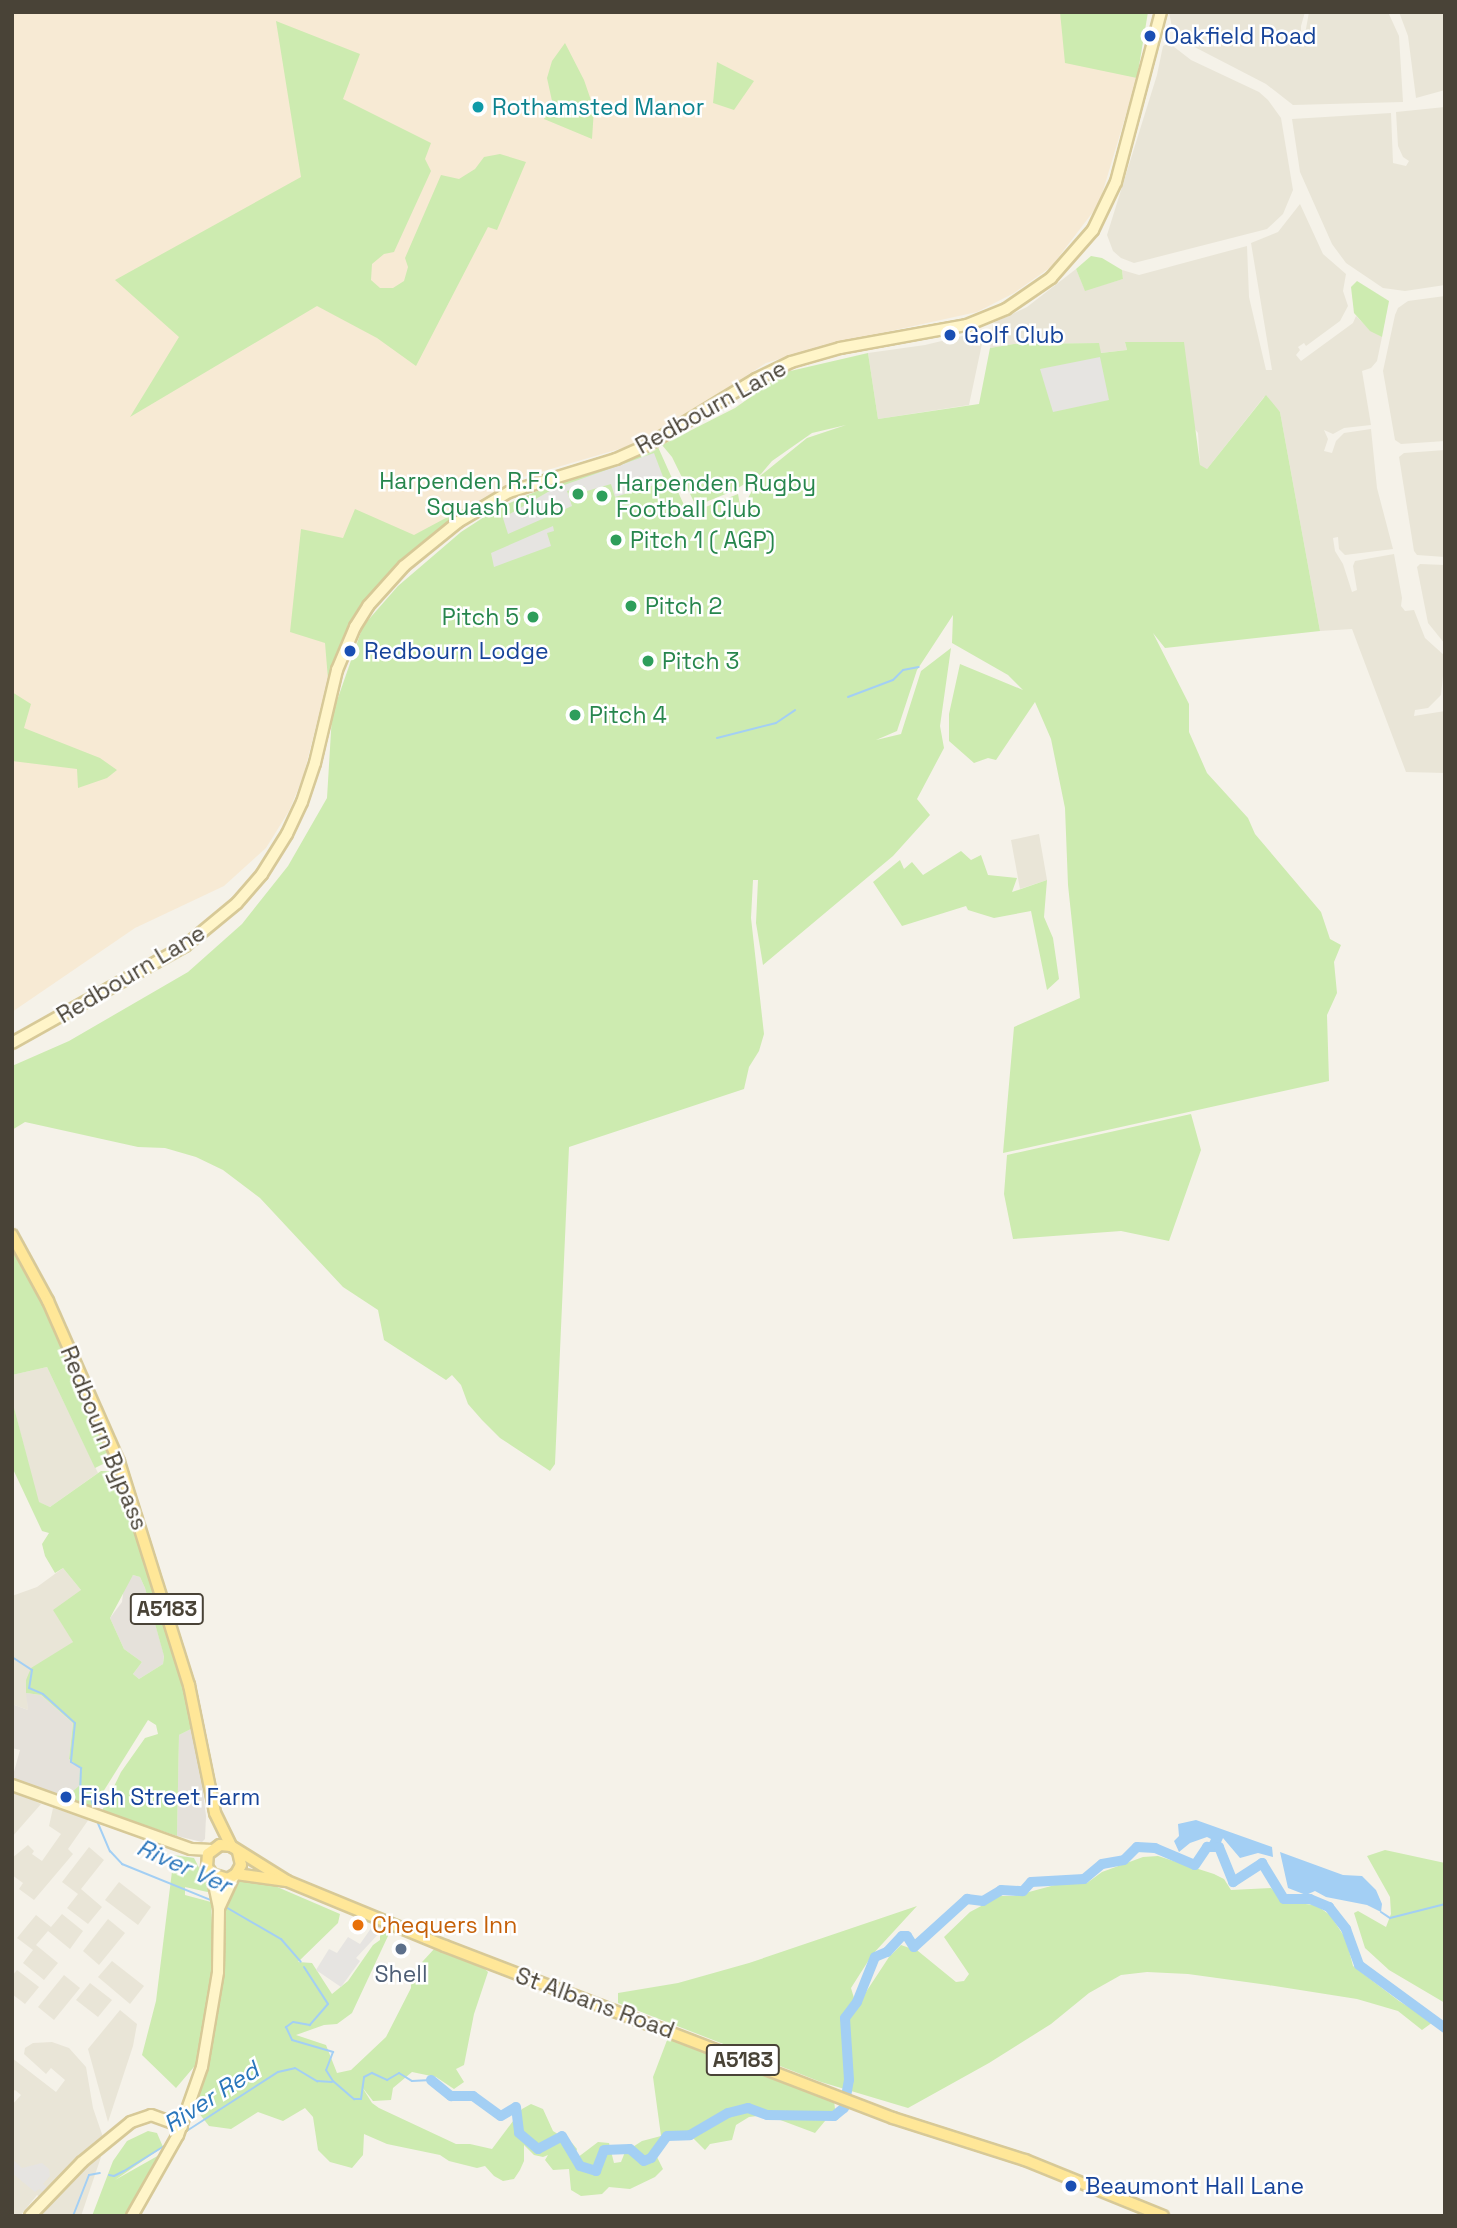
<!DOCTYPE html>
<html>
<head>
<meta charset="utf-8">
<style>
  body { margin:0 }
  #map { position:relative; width:1457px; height:2228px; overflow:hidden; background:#f5f2e9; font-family:"Space Grotesk",sans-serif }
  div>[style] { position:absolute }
  .residential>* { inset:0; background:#e9e5d7 }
  .commercial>* { inset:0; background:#f7ead4 }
  .industrial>* { inset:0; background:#e5e1da }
  .green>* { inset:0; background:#cdebb0 }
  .parking>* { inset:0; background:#e6e4e1 }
  .water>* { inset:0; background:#a3cff4 }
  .stream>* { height:2px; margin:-1px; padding:0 1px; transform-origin:1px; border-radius:1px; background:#a3cff4 }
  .river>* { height:10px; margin:-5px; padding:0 5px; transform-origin:5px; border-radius:5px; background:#a3cff4 }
  .roads { filter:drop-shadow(2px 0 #d7c997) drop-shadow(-2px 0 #d7c997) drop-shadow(0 2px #d7c997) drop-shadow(0 -2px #d7c997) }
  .secondary>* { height:10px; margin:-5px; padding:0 5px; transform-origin:5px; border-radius:5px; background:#fff5c9 }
  .primary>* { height:10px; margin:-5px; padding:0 5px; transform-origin:5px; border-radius:5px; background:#ffe798 }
  .dots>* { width:19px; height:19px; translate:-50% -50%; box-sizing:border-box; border:4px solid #fff; border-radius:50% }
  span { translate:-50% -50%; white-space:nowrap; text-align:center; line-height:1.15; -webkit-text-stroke:5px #fff; paint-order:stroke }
  .shield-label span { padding:2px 5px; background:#fff; border:2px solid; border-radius:5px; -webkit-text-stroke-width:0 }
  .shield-label { font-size:21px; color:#494337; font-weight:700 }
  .transit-label { font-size:23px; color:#164399 }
  .left { translate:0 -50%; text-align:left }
  .culture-label { font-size:23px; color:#0d838f }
  .street-label { font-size:23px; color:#494337 }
  .leisure-label { font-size:23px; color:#27864d }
  .right { translate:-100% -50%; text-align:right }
  .food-label { font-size:23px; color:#c56008 }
  .service-label { font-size:23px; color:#4e5e75 }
  .water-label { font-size:24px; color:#2a76bc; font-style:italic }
  .frame { position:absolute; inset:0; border:14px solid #494337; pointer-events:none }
</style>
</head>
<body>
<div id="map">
  <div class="residential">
    <i style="clip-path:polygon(1169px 12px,1305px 12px,1301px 26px,1301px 40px,1304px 40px,1309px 12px,1388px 12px,1399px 36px,1403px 102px,1293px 105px,1266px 84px,1181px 40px,1172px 27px)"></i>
    <i style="clip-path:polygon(1399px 12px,1445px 12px,1445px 90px,1416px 98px,1408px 36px)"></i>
    <i style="clip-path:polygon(1169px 43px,1191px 60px,1259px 92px,1268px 100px,1281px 118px,1293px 190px,1283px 214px,1267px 229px,1134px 263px,1121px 258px,1113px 251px,1107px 235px,1157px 75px,1163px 46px)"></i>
    <i style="clip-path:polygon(1445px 107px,1445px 285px,1405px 291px,1383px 288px,1346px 263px,1332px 244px,1300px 172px,1292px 119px,1391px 113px,1393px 163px,1406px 166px,1409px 161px,1403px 157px,1398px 146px,1396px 112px)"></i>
    <i style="clip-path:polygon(1300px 204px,1323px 254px,1346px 274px,1343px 291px,1348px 306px,1340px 321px,1306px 346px,1304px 343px,1298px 347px,1300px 350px,1296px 355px,1301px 361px,1353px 323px,1356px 316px,1370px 330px,1382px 337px,1377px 361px,1371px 368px,1362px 371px,1371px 425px,1344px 428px,1333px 434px,1324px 430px,1328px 439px,1324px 451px,1332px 453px,1336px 441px,1344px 433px,1371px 429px,1377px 488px,1393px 549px,1345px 555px,1339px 549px,1338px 537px,1333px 538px,1335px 551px,1343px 564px,1352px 592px,1357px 590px,1353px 566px,1355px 561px,1394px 554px,1402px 598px,1401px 606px,1405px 611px,1414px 610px,1425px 638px,1445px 656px,1441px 695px,1428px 708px,1415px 710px,1414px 716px,1445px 711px,1445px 773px,1406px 772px,1352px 629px,1320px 631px,1280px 412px,1264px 397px,1207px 469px,1200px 466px,1198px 433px,1125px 342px,1127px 350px,1100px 353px,1098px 343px,1014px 344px,990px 348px,993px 323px,1027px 307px,1076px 269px,1085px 290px,1123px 279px,1122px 270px,1139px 275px,1247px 246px,1249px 297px,1266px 370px,1272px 370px,1251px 243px,1278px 232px)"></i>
    <i style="clip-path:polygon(1445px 296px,1445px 441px,1401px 444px,1395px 440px,1383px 371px,1395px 315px,1398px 308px,1408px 301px)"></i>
    <i style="clip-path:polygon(975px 333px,981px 334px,983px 339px,969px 405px,878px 419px,868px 353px,925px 345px)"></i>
    <i style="clip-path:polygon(1445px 450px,1445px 557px,1417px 555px,1414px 551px,1399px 457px,1404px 453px)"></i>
    <i style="clip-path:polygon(1420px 564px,1445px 565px,1445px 644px,1428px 623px,1417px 567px)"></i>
    <i style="clip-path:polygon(1039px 834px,1047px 880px,1020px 889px,1011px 840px)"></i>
    <i style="clip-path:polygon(47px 1367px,98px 1473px,50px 1507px,38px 1502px,12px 1400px,12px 1375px)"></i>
    <i style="clip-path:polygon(63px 1568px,81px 1590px,73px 1642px,26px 1680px,28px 1710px,12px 1704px,12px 1596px,37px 1587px)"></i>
    <i style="clip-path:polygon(12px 1790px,41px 1804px,12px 1837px)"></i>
    <i style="clip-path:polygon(53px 1808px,89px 1819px,68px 1849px,73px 1854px,34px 1900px,19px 1889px,23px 1883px,12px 1875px,12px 1858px,28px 1845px,34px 1851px,32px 1854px,42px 1861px,61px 1834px,49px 1826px)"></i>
    <i style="clip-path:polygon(89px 1847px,104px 1860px,81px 1889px,102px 1907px,88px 1924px,67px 1908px,78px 1894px,62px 1882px)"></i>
    <i style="clip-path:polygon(119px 1882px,151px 1907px,138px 1925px,105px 1900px)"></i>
    <i style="clip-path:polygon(62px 1914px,83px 1931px,70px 1949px,48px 1931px,36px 1945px,58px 1963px,44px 1980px,23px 1963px,33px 1950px,17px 1938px,36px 1915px,51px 1927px)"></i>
    <i style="clip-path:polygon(108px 1919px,125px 1933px,99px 1965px,83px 1951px)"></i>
    <i style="clip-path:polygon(112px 1961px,144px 1986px,130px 2004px,98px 1977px)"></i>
    <i style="clip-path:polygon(17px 1970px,39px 1987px,25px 2004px,12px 1994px,12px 1976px)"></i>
    <i style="clip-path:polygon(64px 1975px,80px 1988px,54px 2020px,38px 2007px)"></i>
    <i style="clip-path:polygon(90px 1983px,112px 2000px,98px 2017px,76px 2000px)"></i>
    <i style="clip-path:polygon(120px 2010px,137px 2024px,133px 2046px,108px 2122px,88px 2049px)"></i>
    <i style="clip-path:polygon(52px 2042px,69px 2048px,86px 2067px,93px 2108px,103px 2137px,41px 2198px,37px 2195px,20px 2216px,12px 2216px,12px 2105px,21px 2095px,15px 2090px,12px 2092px,12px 2058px,56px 2092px,65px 2080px,51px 2068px,46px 2074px,24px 2054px,25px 2048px,33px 2043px)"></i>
    <i style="clip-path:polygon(94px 2156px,101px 2157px,81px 2216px,37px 2216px)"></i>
  </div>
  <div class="commercial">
    <i style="clip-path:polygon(12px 12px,1117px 12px,1137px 78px,1099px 204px,1051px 267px,1014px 293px,977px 312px,818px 347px,766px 363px,672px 424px,626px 447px,520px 478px,472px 504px,408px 559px,352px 622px,328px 679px,303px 777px,289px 811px,266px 848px,224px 886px,135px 928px,12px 1012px)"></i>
  </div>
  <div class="industrial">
    <i style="clip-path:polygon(133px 1575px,140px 1577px,145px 1588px,164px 1655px,163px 1664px,139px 1679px,133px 1674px,142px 1662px,124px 1649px,110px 1618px,122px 1602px,124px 1586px)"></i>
    <i style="clip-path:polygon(26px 1693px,41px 1695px,73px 1723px,69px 1759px,80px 1768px,79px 1787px,65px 1798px,12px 1779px,20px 1750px,12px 1748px,12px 1704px,28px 1710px)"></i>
    <i style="clip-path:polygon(195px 1727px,206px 1816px,205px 1839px,202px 1842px,177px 1836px,179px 1735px)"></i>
  </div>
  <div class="green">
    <i style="clip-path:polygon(1060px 12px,1148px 12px,1137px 78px,1065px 63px)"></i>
    <i style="clip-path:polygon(276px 21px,360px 54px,343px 99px,431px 143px,425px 159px,431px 171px,394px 252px,384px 254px,372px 264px,371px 280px,380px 288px,393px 288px,404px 281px,408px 267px,405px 258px,441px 175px,459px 179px,475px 169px,484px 157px,500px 154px,526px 162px,497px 230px,488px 227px,416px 366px,377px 338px,317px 306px,130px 417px,179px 337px,115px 280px,301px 177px)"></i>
    <i style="clip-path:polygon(565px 43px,584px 80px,594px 109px,592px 139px,544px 119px,552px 101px,547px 78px,552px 61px)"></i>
    <i style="clip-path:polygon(717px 62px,754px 81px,734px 110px,713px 103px)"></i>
    <i style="clip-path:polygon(1091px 256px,1102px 258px,1122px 270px,1123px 279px,1085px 291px,1076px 269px)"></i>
    <i style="clip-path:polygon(1357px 281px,1389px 301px,1382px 337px,1370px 331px,1354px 313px,1351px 287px)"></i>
    <i style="clip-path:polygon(1125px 342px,1184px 342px,1200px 465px,1207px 469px,1266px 395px,1280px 412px,1320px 631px,1165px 648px,1153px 633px,1189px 704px,1189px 732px,1207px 773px,1248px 818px,1255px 834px,1321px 912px,1330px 939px,1341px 945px,1334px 962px,1337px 993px,1327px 1015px,1329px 1081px,1003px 1153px,1014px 1027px,1080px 998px,1068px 885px,1065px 808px,1051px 739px,1035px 702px,996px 760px,988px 758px,974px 763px,949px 741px,949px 714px,960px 664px,1023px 690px,1008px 675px,952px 643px,953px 615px,917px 670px,897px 731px,876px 740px,901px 734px,921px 671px,951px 648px,940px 726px,944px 748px,917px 799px,930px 815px,893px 856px,763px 965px,756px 923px,758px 880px,753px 880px,751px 918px,764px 1034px,759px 1051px,749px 1067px,744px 1089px,569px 1147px,555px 1464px,550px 1471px,500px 1438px,482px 1420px,468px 1404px,461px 1385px,452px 1375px,446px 1380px,384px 1340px,378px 1310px,343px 1287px,260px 1198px,223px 1170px,196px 1157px,165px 1148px,138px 1147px,25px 1122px,12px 1130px,12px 1066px,69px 1041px,188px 972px,242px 924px,288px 866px,327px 798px,332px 715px,363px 626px,398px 586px,461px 532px,498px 508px,544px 488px,658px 447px,688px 514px,738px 494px,741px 511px,760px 476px,807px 438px,846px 425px,812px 433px,772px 461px,761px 474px,733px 491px,696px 506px,672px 457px,662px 445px,735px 408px,786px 372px,868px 353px,878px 419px,979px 404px,990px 348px,1014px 344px,1099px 343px,1101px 353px,1127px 350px)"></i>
    <i style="clip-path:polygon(472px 504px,408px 559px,352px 622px,328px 679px,325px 643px,290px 632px,301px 529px,343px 538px,355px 509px,414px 535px)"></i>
    <i style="clip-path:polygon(12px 692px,31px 704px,24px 728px,100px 758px,117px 770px,107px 778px,78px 788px,77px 769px,12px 761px)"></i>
    <i style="clip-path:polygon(961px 851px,971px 860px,981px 855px,988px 875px,1017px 878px,1012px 892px,1047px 880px,1044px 917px,1053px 938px,1059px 979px,1047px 990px,1031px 911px,994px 918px,968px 910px,966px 906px,902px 926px,873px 882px,900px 860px,904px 869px,912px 862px,923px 875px)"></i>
    <i style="clip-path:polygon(1191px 1114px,1201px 1150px,1169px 1241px,1121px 1231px,1013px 1239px,1004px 1194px,1007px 1155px)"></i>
    <i style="clip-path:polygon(12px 1245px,35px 1282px,109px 1454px,105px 1463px,95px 1468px,47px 1367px,12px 1375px)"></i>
    <i style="clip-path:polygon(evenodd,12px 1400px,39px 1502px,50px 1507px,101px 1471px,111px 1471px,120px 1484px,143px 1542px,195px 1727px,179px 1735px,177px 1836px,102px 1811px,121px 1772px,145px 1738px,158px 1734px,156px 1725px,148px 1720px,93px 1808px,65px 1798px,79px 1786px,80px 1768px,69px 1759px,73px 1723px,41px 1695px,26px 1693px,26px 1680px,31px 1668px,73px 1642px,53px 1610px,81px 1590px,63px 1568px,55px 1573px,45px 1556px,42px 1544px,49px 1533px,42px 1531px,12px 1467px,12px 1400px,133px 1575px,140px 1577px,145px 1588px,164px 1656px,163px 1664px,139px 1679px,133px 1674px,142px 1662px,124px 1649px,110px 1618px,133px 1575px)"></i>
    <i style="clip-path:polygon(1385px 1850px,1445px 1863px,1445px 2003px,1389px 1970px,1365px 1948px,1354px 1913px,1358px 1911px,1386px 1927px,1391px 1914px,1390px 1897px,1367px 1856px)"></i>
    <i style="clip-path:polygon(174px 1855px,194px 1858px,212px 1893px,185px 1887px,185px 1895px,211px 1902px,213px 1948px,211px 1993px,199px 2061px,176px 2088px,142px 2055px,156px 2001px)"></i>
    <i style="clip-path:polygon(1158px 1856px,1214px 1874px,1224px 1879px,1231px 1890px,1271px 1888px,1284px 1902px,1316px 1905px,1330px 1915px,1346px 1939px,1353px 1966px,1399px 2001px,1433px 2022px,1422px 2030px,1398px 2011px,1357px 1999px,1268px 1985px,1188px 1974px,1147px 1972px,1121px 1975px,1089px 1993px,1051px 2024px,989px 2063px,908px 2108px,821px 2082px,618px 2003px,618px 1993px,678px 1983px,749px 1963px,917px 1906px,872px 1955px,851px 1988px,854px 1998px,864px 1995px,889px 1957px,901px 1945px,918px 1951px,956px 1982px,964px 1981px,969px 1974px,944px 1937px,970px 1912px,1000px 1896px,1014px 1896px,1066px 1882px,1087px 1883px,1102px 1872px,1143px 1857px)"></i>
    <i style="clip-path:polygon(242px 1876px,268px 1883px,340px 1914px,338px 1923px,298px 1962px,312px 1963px,332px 1994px,348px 1981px,373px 1945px,380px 1940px,380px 1934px,388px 1929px,388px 1936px,352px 2013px,337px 2024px,324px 2025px,296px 2035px,326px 2045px,337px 2073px,351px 2070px,386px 2037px,411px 1988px,411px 1974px,435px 1948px,479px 1964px,488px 1972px,474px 2014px,464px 2065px,456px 2069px,464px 2082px,454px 2089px,436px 2077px,412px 2072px,393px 2088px,391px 2100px,373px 2101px,362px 2087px,372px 2103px,379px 2108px,456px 2144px,470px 2144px,492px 2149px,522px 2109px,531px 2104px,543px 2109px,553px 2131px,572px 2143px,577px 2149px,573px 2161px,598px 2142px,609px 2143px,614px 2163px,621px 2162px,625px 2152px,642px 2141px,661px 2136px,653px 2077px,669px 2035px,686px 2040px,717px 2056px,775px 2065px,833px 2091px,835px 2109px,815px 2133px,767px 2115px,749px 2117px,736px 2125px,732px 2140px,710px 2144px,705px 2150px,693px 2138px,662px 2137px,657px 2157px,663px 2169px,655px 2177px,630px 2189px,609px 2187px,602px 2194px,581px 2196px,571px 2190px,569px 2169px,553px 2170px,545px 2160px,548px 2155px,543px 2157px,534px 2155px,524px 2145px,524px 2161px,520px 2170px,514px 2179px,503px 2181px,494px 2176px,485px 2166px,477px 2168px,449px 2161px,440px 2155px,387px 2144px,364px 2134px,363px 2155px,352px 2168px,330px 2162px,318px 2150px,313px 2117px,305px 2108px,283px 2121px,258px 2112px,231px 2129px,209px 2126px,195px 2108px,208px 2070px,219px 2008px,224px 1950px,222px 1931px,227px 1901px,232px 1887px)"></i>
    <i style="clip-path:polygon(148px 2131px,157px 2133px,163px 2147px,115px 2180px,161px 2154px,126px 2216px,92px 2216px,113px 2161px,127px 2141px)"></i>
  </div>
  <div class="parking">
    <i style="clip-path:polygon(1100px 357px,1109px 400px,1053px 412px,1040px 369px)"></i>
    <i style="clip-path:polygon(654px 453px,665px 482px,615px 497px,611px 484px,587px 491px,584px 486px,567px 491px,572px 506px,508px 534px,503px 518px,553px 489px)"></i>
    <i style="clip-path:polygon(553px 526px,554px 531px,547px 533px,551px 546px,494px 567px,491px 553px)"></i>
    <i style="clip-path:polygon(374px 1924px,383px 1929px,356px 1958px,360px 1961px,341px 1987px,316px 1970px,329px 1949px,337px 1953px,348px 1937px,360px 1944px)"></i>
    <i style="clip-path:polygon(14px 2161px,22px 2168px,42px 2163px,49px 2169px,50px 2176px,43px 2184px,48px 2188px,44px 2193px,39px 2189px,35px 2192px,12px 2173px)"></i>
  </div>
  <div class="water">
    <i style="clip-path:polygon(1196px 1820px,1272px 1847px,1273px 1857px,1258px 1853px,1240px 1858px,1223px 1838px,1219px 1847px,1207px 1847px,1211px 1839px,1207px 1837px,1190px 1843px,1179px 1852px,1174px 1841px,1179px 1836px,1178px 1824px)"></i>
    <i style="clip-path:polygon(1280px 1852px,1343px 1875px,1362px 1876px,1376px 1890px,1382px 1904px,1381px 1912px,1367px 1905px,1326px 1897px,1315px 1891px,1306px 1895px,1288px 1888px)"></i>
  </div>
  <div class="stream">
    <i style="left:848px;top:697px;width:48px;rotate:-20.7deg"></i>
    <i style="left:893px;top:680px;width:14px;rotate:-45deg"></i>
    <i style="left:903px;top:670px;width:16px;rotate:-11deg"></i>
    <i style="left:717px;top:738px;width:61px;rotate:-14.3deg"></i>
    <i style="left:776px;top:723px;width:23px;rotate:-34deg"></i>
    <i style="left:12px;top:1657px;width:24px;rotate:33deg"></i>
    <i style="left:32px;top:1670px;width:18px;rotate:99deg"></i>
    <i style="left:29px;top:1688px;width:15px;rotate:23deg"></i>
    <i style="left:43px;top:1694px;width:43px;rotate:42.2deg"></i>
    <i style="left:75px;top:1723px;width:39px;rotate:96deg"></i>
    <i style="left:71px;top:1762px;width:12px;rotate:31deg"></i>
    <i style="left:81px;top:1768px;width:25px;rotate:92deg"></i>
    <i style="left:80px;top:1793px;width:12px;rotate:24deg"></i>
    <i style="left:91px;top:1798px;width:11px;rotate:75deg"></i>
    <i style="left:97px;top:1821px;width:33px;rotate:67deg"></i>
    <i style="left:110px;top:1851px;width:18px;rotate:47deg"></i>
    <i style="left:122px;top:1864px;width:98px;rotate:22.1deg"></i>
    <i style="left:224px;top:1906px;width:66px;rotate:30.1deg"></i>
    <i style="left:281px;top:1939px;width:30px;rotate:49deg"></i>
    <i style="left:1381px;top:1912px;width:11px;rotate:34deg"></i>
    <i style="left:1390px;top:1918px;width:57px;rotate:-14.3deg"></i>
    <i style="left:304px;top:1967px;width:44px;rotate:57deg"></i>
    <i style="left:328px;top:2004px;width:28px;rotate:131deg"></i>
    <i style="left:310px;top:2025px;width:17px;rotate:-170deg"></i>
    <i style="left:293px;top:2022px;width:9px;rotate:144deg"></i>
    <i style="left:286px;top:2027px;width:14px;rotate:65deg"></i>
    <i style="left:292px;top:2040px;width:43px;rotate:16.3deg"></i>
    <i style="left:333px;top:2052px;width:19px;rotate:111deg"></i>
    <i style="left:326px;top:2070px;width:13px;rotate:58deg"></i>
    <i style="left:333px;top:2081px;width:28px;rotate:41deg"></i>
    <i style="left:354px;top:2099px;width:7px"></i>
    <i style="left:361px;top:2099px;width:22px;rotate:-82deg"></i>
    <i style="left:364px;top:2077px;width:9px;rotate:-27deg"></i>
    <i style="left:372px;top:2073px;width:17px;rotate:25deg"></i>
    <i style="left:387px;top:2080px;width:14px;rotate:-30deg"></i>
    <i style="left:399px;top:2073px;width:15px;rotate:32deg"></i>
    <i style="left:412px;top:2081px;width:19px;rotate:-3deg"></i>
    <i style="left:182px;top:2134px;width:114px;rotate:-32.9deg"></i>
    <i style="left:278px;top:2072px;width:17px;rotate:-13deg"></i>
    <i style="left:295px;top:2068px;width:26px;rotate:31deg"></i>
    <i style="left:317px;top:2081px;width:15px;rotate:4deg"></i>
    <i style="left:109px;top:2175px;width:5px;rotate:11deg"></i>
    <i style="left:114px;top:2176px;width:11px;rotate:-27deg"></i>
    <i style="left:124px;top:2171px;width:53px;rotate:-31.9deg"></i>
    <i style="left:73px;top:2216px;width:44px;rotate:-68.7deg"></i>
    <i style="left:89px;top:2175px;width:11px;rotate:-10deg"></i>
  </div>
  <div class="river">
    <i style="left:431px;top:2080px;width:26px;rotate:39deg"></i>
    <i style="left:451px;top:2096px;width:22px"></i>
    <i style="left:473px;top:2096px;width:34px;rotate:36deg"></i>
    <i style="left:501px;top:2116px;width:17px;rotate:-31deg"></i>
    <i style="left:516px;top:2107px;width:26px;rotate:83deg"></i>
    <i style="left:519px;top:2133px;width:25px;rotate:40deg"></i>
    <i style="left:538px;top:2149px;width:27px;rotate:-28deg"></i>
    <i style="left:562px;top:2136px;width:35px;rotate:59deg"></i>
    <i style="left:580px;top:2166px;width:17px;rotate:17deg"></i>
    <i style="left:596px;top:2171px;width:22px;rotate:-69deg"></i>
    <i style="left:604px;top:2150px;width:26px;rotate:-2deg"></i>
    <i style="left:630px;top:2149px;width:18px;rotate:41deg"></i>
    <i style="left:644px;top:2161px;width:8px;rotate:-23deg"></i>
    <i style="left:651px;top:2158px;width:27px;rotate:-54deg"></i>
    <i style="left:667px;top:2136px;width:23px;rotate:-2deg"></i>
    <i style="left:690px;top:2135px;width:44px;rotate:-30.1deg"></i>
    <i style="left:728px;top:2113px;width:21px;rotate:-14deg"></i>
    <i style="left:748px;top:2108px;width:20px;rotate:20deg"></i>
    <i style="left:767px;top:2115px;width:67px;rotate:0.9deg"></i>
    <i style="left:834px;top:2116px;width:13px;rotate:-39deg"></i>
    <i style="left:844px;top:2108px;width:28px;rotate:-80deg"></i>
    <i style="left:849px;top:2080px;width:62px;rotate:-93.7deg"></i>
    <i style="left:845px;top:2018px;width:20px;rotate:-53deg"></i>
    <i style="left:857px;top:2002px;width:48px;rotate:-68.2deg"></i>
    <i style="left:875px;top:1957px;width:13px;rotate:-23deg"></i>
    <i style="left:887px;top:1952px;width:22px;rotate:-47deg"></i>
    <i style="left:902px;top:1936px;width:5px"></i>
    <i style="left:907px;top:1936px;width:13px;rotate:58deg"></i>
    <i style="left:914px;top:1947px;width:72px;rotate:-42.2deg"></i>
    <i style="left:967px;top:1899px;width:16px;rotate:7deg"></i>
    <i style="left:983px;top:1901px;width:21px;rotate:-31deg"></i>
    <i style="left:1001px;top:1890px;width:22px;rotate:3deg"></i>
    <i style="left:1023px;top:1891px;width:12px;rotate:-48deg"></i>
    <i style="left:1031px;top:1882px;width:53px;rotate:-3.2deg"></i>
    <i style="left:1084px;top:1879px;width:23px;rotate:-40deg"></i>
    <i style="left:1102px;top:1864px;width:22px;rotate:-10deg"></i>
    <i style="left:1124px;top:1860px;width:18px;rotate:-45deg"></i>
    <i style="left:1137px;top:1847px;width:18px;rotate:3deg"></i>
    <i style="left:1155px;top:1848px;width:43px;rotate:23deg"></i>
    <i style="left:1195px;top:1865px;width:22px;rotate:-56deg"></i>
    <i style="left:1207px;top:1847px;width:12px"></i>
    <i style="left:1219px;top:1847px;width:38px;rotate:68deg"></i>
    <i style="left:1233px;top:1882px;width:35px;rotate:-33deg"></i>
    <i style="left:1262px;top:1863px;width:42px;rotate:58.6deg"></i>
    <i style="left:1284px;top:1899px;width:26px"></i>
    <i style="left:1310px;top:1899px;width:21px;rotate:23deg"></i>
    <i style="left:1329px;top:1907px;width:28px;rotate:52deg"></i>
    <i style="left:1346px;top:1929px;width:38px;rotate:70deg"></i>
    <i style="left:1359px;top:1965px;width:107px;rotate:36.2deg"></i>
  </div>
  <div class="roads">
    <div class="secondary">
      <i style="left:12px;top:1043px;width:198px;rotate:-29.3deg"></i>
      <i style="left:185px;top:946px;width:67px;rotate:-39.6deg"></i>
      <i style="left:237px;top:903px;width:38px;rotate:-49deg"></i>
      <i style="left:262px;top:874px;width:47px;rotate:-58deg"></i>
      <i style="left:287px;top:834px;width:35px;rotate:-65deg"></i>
      <i style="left:302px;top:802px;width:41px;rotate:-71.6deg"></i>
      <i style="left:315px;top:763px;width:96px;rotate:-76.7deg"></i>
      <i style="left:337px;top:670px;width:47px;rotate:-67.3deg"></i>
      <i style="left:355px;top:627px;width:25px;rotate:-58deg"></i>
      <i style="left:368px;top:606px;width:54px;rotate:-48deg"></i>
      <i style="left:404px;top:566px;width:70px;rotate:-39.2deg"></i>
      <i style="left:458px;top:522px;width:59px;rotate:-30.5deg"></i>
      <i style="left:509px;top:492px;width:112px;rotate:-17.1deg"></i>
      <i style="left:616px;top:459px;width:35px;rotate:-24deg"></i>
      <i style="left:648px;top:445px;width:127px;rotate:-31.4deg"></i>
      <i style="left:756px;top:379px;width:39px;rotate:-26deg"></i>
      <i style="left:791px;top:362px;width:51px;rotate:-15.9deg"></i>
      <i style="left:840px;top:348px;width:129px;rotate:-10.3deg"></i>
      <i style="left:967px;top:325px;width:42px;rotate:-22.3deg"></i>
      <i style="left:1006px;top:309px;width:55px;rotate:-34.6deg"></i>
      <i style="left:1051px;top:278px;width:64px;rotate:-48.8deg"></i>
      <i style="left:1093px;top:230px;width:53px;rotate:-64.4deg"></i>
      <i style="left:1116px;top:182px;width:176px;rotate:-75.2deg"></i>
      <i style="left:12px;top:1785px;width:190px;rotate:19.7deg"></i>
      <i style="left:191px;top:1849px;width:21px;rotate:3deg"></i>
      <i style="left:219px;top:1908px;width:35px;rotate:-65deg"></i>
      <i style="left:30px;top:2216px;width:75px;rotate:-46.1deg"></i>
      <i style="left:82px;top:2162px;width:63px;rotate:-39.2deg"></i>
      <i style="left:131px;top:2122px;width:21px;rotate:-19deg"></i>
      <i style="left:151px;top:2115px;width:33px;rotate:20deg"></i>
      <i style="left:132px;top:2216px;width:93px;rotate:-60.4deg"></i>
      <i style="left:178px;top:2135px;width:72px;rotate:-70.6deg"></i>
      <i style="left:202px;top:2067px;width:96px;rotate:-80.4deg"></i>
      <i style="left:218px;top:1972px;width:64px;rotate:-89.1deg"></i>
      <i style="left:219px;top:1908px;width:35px;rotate:-102deg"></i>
    </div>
    <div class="primary">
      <i style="left:12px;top:1235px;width:75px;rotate:61.4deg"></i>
      <i style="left:48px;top:1301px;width:176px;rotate:66.2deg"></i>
      <i style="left:119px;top:1462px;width:234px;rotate:72.6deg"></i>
      <i style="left:189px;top:1685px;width:131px;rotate:78.5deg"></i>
      <i style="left:215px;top:1813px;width:37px;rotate:64deg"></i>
      <i style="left:238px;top:1852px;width:13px;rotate:77deg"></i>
      <i style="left:241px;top:1865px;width:10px;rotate:119deg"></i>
      <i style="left:236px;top:1874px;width:9px;rotate:148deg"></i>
      <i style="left:228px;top:1879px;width:17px;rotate:-163deg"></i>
      <i style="left:212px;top:1874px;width:9px;rotate:-126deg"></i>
      <i style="left:207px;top:1867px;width:13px;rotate:-86deg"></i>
      <i style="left:208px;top:1854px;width:15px;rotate:-37deg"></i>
      <i style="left:220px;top:1845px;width:11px;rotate:5deg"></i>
      <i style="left:231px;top:1846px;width:66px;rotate:32deg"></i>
      <i style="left:287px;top:1881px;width:171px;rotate:22.4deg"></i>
      <i style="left:445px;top:1946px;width:480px;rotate:21deg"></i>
      <i style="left:893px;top:2118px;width:139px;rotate:17.7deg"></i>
      <i style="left:1025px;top:2160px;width:149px;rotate:22.1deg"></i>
      <i style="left:236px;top:1874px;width:51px;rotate:7.8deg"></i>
    </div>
  </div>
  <div class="dots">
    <i style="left:1150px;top:36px;background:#1a4fb4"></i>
    <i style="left:478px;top:107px;background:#0f9aa8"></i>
    <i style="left:950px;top:335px;background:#1a4fb4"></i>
    <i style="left:578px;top:494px;background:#2e9e5b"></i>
    <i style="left:602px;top:496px;background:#2e9e5b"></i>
    <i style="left:616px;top:540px;background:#2e9e5b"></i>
    <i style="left:631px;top:606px;background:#2e9e5b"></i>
    <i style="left:533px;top:617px;background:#2e9e5b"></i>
    <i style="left:350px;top:651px;background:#1a4fb4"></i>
    <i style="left:648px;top:661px;background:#2e9e5b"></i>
    <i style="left:575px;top:715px;background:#2e9e5b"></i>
    <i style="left:66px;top:1797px;background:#1a4fb4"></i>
    <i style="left:358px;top:1925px;background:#e8710a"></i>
    <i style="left:401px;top:1949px;background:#5c6f8a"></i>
    <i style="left:1071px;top:2186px;background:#1a4fb4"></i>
  </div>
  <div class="shield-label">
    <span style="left:167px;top:1609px">A5183</span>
    <span style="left:743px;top:2060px">A5183</span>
  </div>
  <div class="transit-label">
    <span class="left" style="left:1164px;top:36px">Oakfield Road</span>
    <span class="left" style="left:964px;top:335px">Golf Club</span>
    <span class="left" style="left:364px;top:651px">Redbourn Lodge</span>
    <span class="left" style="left:80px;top:1797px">Fish Street Farm</span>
    <span class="left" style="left:1085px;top:2186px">Beaumont Hall Lane</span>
  </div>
  <div class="culture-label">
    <span class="left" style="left:492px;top:107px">Rothamsted Manor</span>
  </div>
  <div class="street-label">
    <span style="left:711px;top:407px;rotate:-29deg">Redbourn Lane</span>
    <span style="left:131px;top:974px;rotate:-31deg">Redbourn Lane</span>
    <span style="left:104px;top:1438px;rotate:68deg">Redbourn Bypass</span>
    <span style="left:595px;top:2003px;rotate:20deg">St Albans Road</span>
  </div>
  <div class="leisure-label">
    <span class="right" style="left:564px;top:494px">Harpenden R.F.C.<br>Squash Club</span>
    <span class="left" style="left:616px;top:496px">Harpenden Rugby<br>Football Club</span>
    <span class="left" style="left:630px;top:540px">Pitch 1 ( AGP)</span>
    <span class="left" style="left:645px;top:606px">Pitch 2</span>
    <span class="right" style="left:519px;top:617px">Pitch 5</span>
    <span class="left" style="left:662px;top:661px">Pitch 3</span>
    <span class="left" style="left:589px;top:715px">Pitch 4</span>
  </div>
  <div class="food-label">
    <span class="left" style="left:372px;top:1925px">Chequers Inn</span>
  </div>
  <div class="service-label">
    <span style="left:401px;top:1974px">Shell</span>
  </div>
  <div class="water-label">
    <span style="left:184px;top:1866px;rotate:24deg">River Ver</span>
    <span style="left:211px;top:2097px;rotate:-33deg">River Red</span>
  </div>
  <div class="frame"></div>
</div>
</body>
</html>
